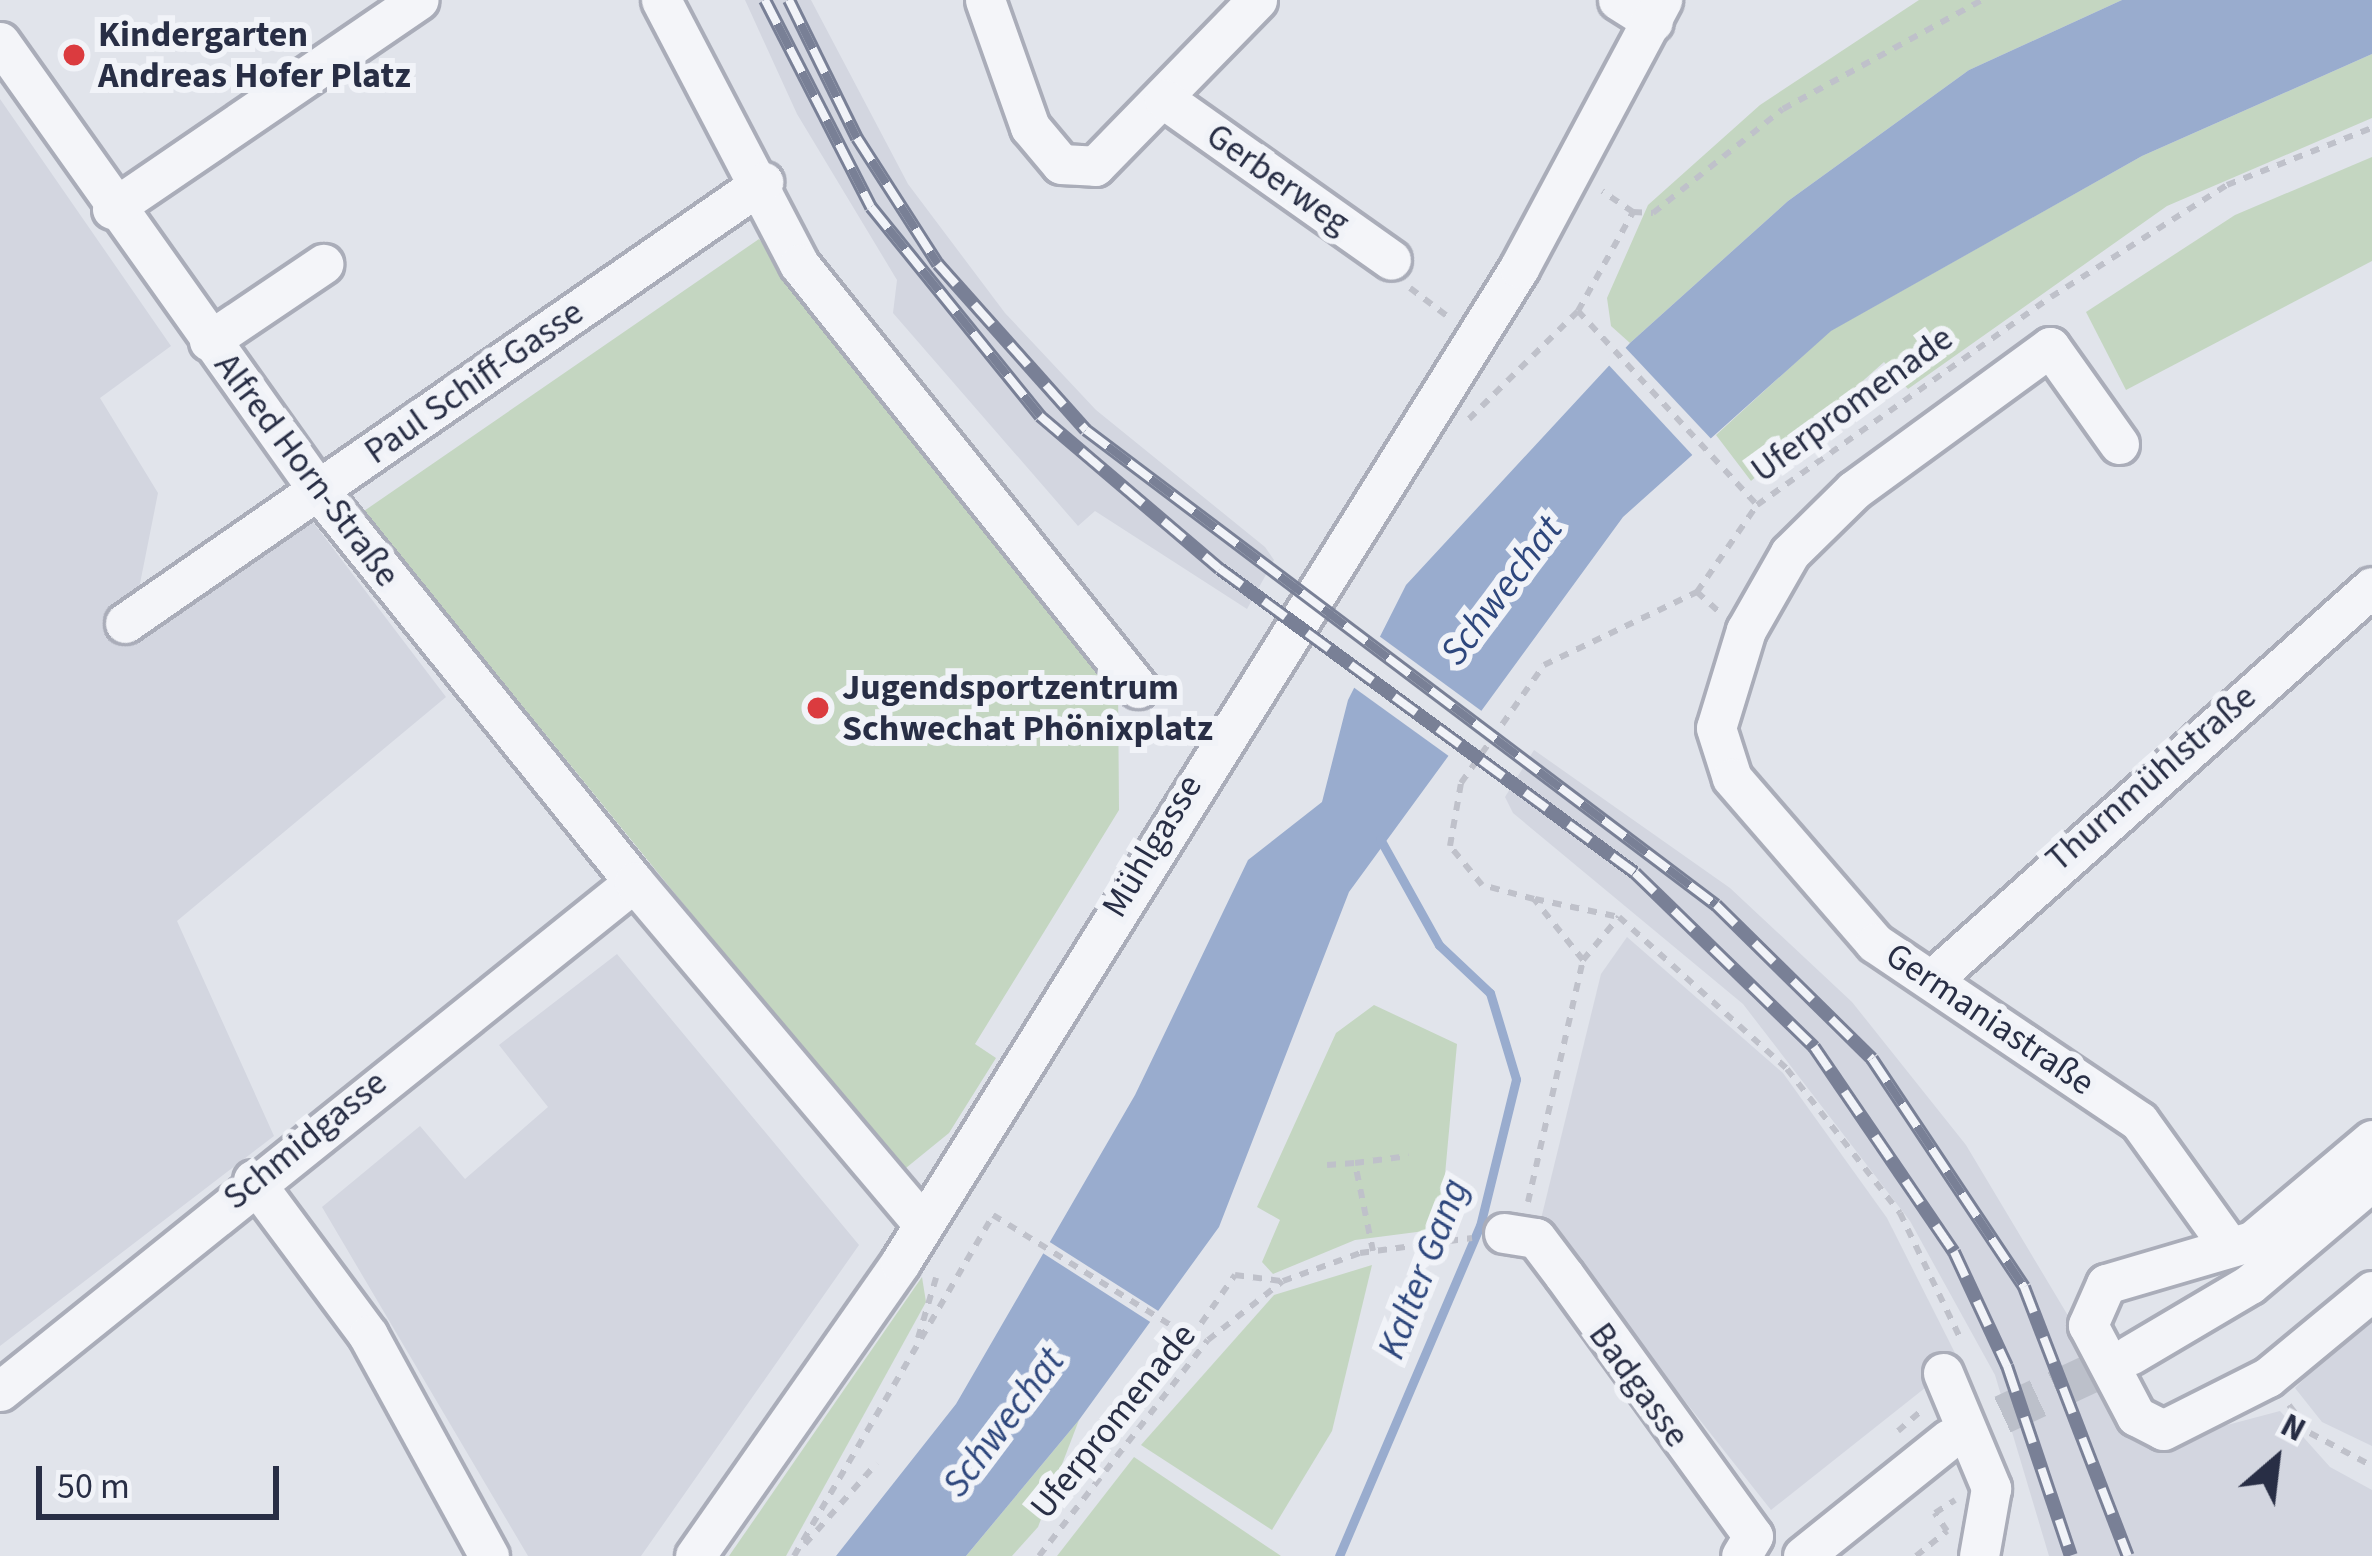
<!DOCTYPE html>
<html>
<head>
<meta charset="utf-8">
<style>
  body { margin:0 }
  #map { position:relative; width:2372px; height:1556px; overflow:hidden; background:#e1e4eb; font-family:"Source Sans 3",sans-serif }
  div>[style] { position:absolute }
  .built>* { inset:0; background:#d3d6e0 }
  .green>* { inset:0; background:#c4d6c1 }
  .water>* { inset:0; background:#99acce }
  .pier>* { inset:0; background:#e1e4eb }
  .stream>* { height:9px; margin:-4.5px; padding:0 4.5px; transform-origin:4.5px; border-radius:4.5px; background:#99acce }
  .minor-tunnel>* { height:39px; margin-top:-19.5px; transform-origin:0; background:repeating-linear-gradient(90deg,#bcc0ca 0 39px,transparent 0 59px) }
  .path>* { height:6px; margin-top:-3px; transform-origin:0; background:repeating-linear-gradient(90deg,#bfc1ca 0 9px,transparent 0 18px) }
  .roads { filter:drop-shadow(3px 0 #aaadb9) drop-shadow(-3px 0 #aaadb9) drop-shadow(0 3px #aaadb9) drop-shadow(0 -3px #aaadb9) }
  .minor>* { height:39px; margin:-19.5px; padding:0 19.5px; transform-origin:19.5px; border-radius:19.5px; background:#f4f5f9 }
  .rail>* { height:14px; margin-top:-7px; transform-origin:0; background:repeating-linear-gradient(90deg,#f1f3f8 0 27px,#798096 0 54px); box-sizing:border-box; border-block:3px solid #798096 }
  .dots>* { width:33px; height:33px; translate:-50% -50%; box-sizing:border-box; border:6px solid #f1f3f8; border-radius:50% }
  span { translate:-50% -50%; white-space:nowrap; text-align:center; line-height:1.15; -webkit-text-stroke:12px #f1f3f8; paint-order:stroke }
  .poi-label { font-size:36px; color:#282e45; font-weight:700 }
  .left { translate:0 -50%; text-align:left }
  .street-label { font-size:36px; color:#282e45 }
  .water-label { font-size:39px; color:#2e477d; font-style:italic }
  .north { position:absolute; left:2216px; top:1400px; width:120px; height:120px; -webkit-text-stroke:9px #f1f3f8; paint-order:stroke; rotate:28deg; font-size:33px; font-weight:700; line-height:48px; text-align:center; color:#282e45 }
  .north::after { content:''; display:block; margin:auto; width:42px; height:54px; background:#282e45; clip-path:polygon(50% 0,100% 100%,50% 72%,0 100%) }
  .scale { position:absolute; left:36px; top:1466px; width:243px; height:54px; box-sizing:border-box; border:6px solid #282e45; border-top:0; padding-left:15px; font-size:36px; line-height:42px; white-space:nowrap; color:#282e45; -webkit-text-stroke:9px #f1f3f8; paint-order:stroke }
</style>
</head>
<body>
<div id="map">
  <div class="built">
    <i style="clip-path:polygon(745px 0,811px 0,908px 184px,1005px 313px,1096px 410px,1265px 547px,1274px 560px,1247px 609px,1095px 511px,1078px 526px,893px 313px,897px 280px,797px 114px)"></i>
    <i style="clip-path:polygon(0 99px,171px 346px,100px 398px,158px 493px,128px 644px,313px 522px,446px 697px,177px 921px,274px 1136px,0 1346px)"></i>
    <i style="clip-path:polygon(1534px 750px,1730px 888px,1852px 1002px,1966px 1145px,2073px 1324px,2163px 1442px,2280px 1411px,2330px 1467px,2372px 1490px,2372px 1556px,2049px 1556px,1995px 1375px,1910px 1221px,1743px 1004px,1513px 813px,1505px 797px)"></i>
    <i style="clip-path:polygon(1627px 937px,1783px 1073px,1887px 1218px,1959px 1361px,1771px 1510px,1541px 1219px,1601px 974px)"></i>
    <i style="clip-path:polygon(617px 954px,859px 1245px,641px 1556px,528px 1556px,322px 1207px,420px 1126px,465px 1179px,548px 1107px,499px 1045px)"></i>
    <i style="clip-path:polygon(2372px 1310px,2372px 1446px,2322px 1422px,2295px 1388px)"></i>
  </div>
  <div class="green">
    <i style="clip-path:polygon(1919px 0,2122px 0,1969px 70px,1788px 201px,1630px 343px,1611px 326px,1607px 298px,1648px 205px,1760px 105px)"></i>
    <i style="clip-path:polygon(2372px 54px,2372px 118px,2167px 206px,1908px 389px,1884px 362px,1751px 481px,1716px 435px,1830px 331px,2142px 156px)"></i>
    <i style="clip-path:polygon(2372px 157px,2372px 261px,2126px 390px,2086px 312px,2235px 215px)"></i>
    <i style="clip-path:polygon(759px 239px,1118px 683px,1119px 810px,975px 1044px,996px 1058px,949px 1133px,901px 1172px,364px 511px)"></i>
    <i style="clip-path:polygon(1374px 1005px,1457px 1044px,1440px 1229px,1355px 1240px,1273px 1274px,1262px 1262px,1280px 1220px,1257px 1207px,1336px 1033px)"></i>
    <i style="clip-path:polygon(1372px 1265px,1332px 1431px,1272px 1530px,1141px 1445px,1274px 1295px)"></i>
    <i style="clip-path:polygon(922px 1277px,926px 1302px,786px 1556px,729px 1556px)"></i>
    <i style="clip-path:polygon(1079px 1420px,1038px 1527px,1012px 1556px,966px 1556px)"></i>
    <i style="clip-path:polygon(1134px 1457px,1281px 1556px,1057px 1556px)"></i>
  </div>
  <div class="water">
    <i style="clip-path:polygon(2122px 0,2372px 0,2372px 54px,2142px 156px,1831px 331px,1623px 517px,1349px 892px,1219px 1227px,1079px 1420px,966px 1556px,836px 1556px,956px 1404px,1135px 1095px,1248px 860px,1322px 802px,1348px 700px,1406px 585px,1630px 343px,1788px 201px,1969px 70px)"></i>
  </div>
  <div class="pier">
    <i style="clip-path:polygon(1621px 343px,1715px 443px,1697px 460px,1605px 361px)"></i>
    <i style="clip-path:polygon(1375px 633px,1487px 715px,1457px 762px,1349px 684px)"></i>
    <i style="clip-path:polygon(1045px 1239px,1163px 1314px,1155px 1325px,1038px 1250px)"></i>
  </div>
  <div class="stream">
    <i style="left:1339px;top:1556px;width:359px;rotate:-66.9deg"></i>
    <i style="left:1480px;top:1226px;width:151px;rotate:-76.2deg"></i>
    <i style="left:1516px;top:1079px;width:90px;rotate:-106.8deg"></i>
    <i style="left:1490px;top:993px;width:70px;rotate:-136.7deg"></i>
    <i style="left:1439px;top:945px;width:121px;rotate:-119.1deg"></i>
  </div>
  <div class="minor-tunnel">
    <i style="left:1949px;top:1439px;width:200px;rotate:-24.9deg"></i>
  </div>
  <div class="path">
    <i style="left:1633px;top:212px;width:20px;rotate:3deg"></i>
    <i style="left:1653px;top:213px;width:166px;rotate:-38.7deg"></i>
    <i style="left:1783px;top:109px;width:227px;rotate:-28.7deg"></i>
    <i style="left:1410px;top:288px;width:46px;rotate:37.1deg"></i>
    <i style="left:1578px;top:311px;width:264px;rotate:47.3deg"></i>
    <i style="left:1469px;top:419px;width:153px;rotate:-44.7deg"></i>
    <i style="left:1578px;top:311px;width:113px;rotate:-60.9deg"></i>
    <i style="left:1633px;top:212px;width:37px;rotate:-146deg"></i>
    <i style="left:1697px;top:592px;width:28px;rotate:42deg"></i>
    <i style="left:1535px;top:899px;width:86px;rotate:12.1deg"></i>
    <i style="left:1583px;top:960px;width:78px;rotate:-128.8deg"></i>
    <i style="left:1534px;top:899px;width:54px;rotate:-164.9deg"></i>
    <i style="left:1482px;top:885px;width:50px;rotate:-129.4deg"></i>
    <i style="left:1450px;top:846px;width:64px;rotate:-80.1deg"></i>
    <i style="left:1461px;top:783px;width:144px;rotate:-54.9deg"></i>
    <i style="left:1544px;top:665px;width:170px;rotate:-25.5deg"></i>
    <i style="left:1697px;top:592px;width:106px;rotate:-55.4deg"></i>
    <i style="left:1757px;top:505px;width:360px;rotate:-35.3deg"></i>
    <i style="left:2051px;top:297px;width:209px;rotate:-32.5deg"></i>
    <i style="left:2227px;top:185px;width:156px;rotate:-21.5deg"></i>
    <i style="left:1327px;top:1165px;width:28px;rotate:-4deg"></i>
    <i style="left:1528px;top:1202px;width:248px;rotate:-77.2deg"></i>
    <i style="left:1583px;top:960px;width:56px;rotate:-50.1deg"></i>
    <i style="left:1619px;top:917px;width:227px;rotate:42.1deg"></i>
    <i style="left:1787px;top:1069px;width:183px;rotate:51.9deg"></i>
    <i style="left:1900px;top:1213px;width:143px;rotate:64.3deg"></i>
    <i style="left:1373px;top:1251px;width:90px;rotate:-101.6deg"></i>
    <i style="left:1355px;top:1163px;width:54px;rotate:-7.4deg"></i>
    <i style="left:918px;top:1338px;width:63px;rotate:-73.3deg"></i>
    <i style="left:2289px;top:1405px;width:35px;rotate:53deg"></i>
    <i style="left:2310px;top:1433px;width:70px;rotate:28deg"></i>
    <i style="left:1898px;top:1431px;width:35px;rotate:-41deg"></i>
    <i style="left:1947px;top:1531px;width:22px;rotate:-124deg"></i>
    <i style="left:1935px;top:1513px;width:24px;rotate:-33deg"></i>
    <i style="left:805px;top:1544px;width:108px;rotate:-48.4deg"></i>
    <i style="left:794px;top:1556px;width:395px;rotate:-59.7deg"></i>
    <i style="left:993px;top:1215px;width:233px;rotate:31.8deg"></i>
    <i style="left:1191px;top:1338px;width:77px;rotate:-55.1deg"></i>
    <i style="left:1235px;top:1275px;width:46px;rotate:7.4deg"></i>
    <i style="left:1039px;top:1556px;width:274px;rotate:-52deg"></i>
    <i style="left:1208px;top:1340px;width:95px;rotate:-38.2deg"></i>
    <i style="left:1283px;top:1281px;width:82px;rotate:-20deg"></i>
    <i style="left:1360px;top:1253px;width:113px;rotate:-7.6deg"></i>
    <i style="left:1916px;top:1556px;width:40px;rotate:-39deg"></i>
  </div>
  <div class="roads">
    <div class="minor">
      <i style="left:661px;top:0;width:298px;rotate:62.4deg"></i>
      <i style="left:799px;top:264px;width:543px;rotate:51.36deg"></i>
      <i style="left:985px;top:0;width:135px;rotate:70.5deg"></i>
      <i style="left:1030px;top:127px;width:48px;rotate:50deg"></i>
      <i style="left:1061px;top:164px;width:34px;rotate:3deg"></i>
      <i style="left:1095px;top:166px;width:232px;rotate:-45.7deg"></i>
      <i style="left:1618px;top:0;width:41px;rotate:32.2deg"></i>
      <i style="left:0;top:42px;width:549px;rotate:54.63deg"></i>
      <i style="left:318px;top:490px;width:504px;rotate:51.13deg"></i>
      <i style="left:634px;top:882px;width:813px;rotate:141.24deg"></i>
      <i style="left:1164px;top:99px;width:278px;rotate:35.3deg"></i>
      <i style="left:112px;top:209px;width:371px;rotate:-34.3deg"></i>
      <i style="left:209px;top:341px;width:138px;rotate:-34deg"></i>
      <i style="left:2119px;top:444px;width:119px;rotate:-125.4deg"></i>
      <i style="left:2050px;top:347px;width:243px;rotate:143.9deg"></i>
      <i style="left:1854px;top:490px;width:90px;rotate:135.5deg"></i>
      <i style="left:1790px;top:553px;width:89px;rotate:119.7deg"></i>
      <i style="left:1746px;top:630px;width:102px;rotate:107deg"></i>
      <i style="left:1716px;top:728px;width:52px;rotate:72.3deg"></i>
      <i style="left:1732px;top:778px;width:218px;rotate:49.1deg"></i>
      <i style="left:1875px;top:943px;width:318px;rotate:34deg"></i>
      <i style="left:2139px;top:1121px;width:149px;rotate:54.3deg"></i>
      <i style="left:125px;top:623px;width:776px;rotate:-34.65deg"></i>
      <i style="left:634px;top:882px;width:446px;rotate:49.8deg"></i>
      <i style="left:1936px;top:976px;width:584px;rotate:-41.74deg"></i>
      <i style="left:2372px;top:1140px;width:157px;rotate:139.9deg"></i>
      <i style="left:2252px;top:1241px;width:152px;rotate:163.6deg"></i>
      <i style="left:2106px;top:1284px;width:45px;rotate:113.7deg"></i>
      <i style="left:2088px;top:1325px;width:103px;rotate:62.2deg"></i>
      <i style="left:2136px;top:1416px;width:30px;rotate:27deg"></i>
      <i style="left:2163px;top:1430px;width:118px;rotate:-26.8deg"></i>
      <i style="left:2268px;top:1377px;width:135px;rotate:-39.6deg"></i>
      <i style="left:253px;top:1180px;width:193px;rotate:53.4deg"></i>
      <i style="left:368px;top:1335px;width:252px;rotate:61.3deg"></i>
      <i style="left:1504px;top:1233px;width:32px;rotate:9deg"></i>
      <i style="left:1536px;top:1238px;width:46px;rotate:52.9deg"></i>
      <i style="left:1564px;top:1275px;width:322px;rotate:54.1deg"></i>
      <i style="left:1753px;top:1536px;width:23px;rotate:121deg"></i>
      <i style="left:2130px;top:1355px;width:139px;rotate:-30.6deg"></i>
      <i style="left:2250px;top:1284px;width:160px;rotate:-40.2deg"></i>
      <i style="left:1943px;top:1373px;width:125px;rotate:67.3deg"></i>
      <i style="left:1991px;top:1488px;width:69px;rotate:100deg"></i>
      <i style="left:695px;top:1556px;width:358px;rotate:-55deg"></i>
      <i style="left:900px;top:1263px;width:1172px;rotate:-58.11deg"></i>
      <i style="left:1519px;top:268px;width:304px;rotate:-61.9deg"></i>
      <i style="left:1803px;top:1556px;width:187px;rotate:-38.7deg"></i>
    </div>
  </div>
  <div class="rail">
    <i style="left:765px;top:0;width:233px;rotate:62.9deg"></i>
    <i style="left:871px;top:207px;width:269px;rotate:51deg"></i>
    <i style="left:1040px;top:416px;width:236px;rotate:40.4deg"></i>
    <i style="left:1220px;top:569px;width:514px;rotate:36.22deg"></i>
    <i style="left:1635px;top:873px;width:250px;rotate:44.2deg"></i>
    <i style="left:1814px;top:1047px;width:248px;rotate:55.7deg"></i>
    <i style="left:1954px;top:1252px;width:126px;rotate:65.1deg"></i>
    <i style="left:2007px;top:1366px;width:200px;rotate:71.4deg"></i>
    <i style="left:789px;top:0;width:154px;rotate:63.8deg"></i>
    <i style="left:857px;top:138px;width:150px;rotate:57.3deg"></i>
    <i style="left:938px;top:264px;width:222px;rotate:48.3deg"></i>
    <i style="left:1086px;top:430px;width:789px;rotate:37.02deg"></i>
    <i style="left:1716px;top:905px;width:219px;rotate:44.6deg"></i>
    <i style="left:1872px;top:1059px;width:274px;rotate:56.3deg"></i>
    <i style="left:2024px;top:1287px;width:288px;rotate:68.9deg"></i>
  </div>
  <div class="dots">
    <i style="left:74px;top:55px;background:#db3b3f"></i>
    <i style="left:818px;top:708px;background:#db3b3f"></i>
  </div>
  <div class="poi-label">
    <span class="left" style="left:98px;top:55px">Kindergarten<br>Andreas Hofer Platz</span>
    <span class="left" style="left:842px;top:708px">Jugendsportzentrum<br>Schwechat Phönixplatz</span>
  </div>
  <div class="street-label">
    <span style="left:1278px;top:179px;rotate:35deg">Gerberweg</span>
    <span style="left:474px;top:382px;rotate:-35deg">Paul Schiff-Gasse</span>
    <span style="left:1852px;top:404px;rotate:-36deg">Uferpromenade</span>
    <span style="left:307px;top:470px;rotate:53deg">Alfred Horn-Straße</span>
    <span style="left:2151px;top:778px;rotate:-41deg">Thurnmühlstraße</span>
    <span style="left:1152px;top:846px;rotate:-59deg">Mühlgasse</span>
    <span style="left:1990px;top:1019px;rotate:34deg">Germaniastraße</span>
    <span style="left:305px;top:1140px;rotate:-39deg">Schmidgasse</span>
    <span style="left:1639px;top:1385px;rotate:54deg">Badgasse</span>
    <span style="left:1113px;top:1421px;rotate:-51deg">Uferpromenade</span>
  </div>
  <div class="water-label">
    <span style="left:1502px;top:591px;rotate:-53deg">Schwechat</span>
    <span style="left:1424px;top:1269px;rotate:-69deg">Kalter Gang</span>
    <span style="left:1004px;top:1423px;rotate:-53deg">Schwechat</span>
  </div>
  <div class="north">N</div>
  <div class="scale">50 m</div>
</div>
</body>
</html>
